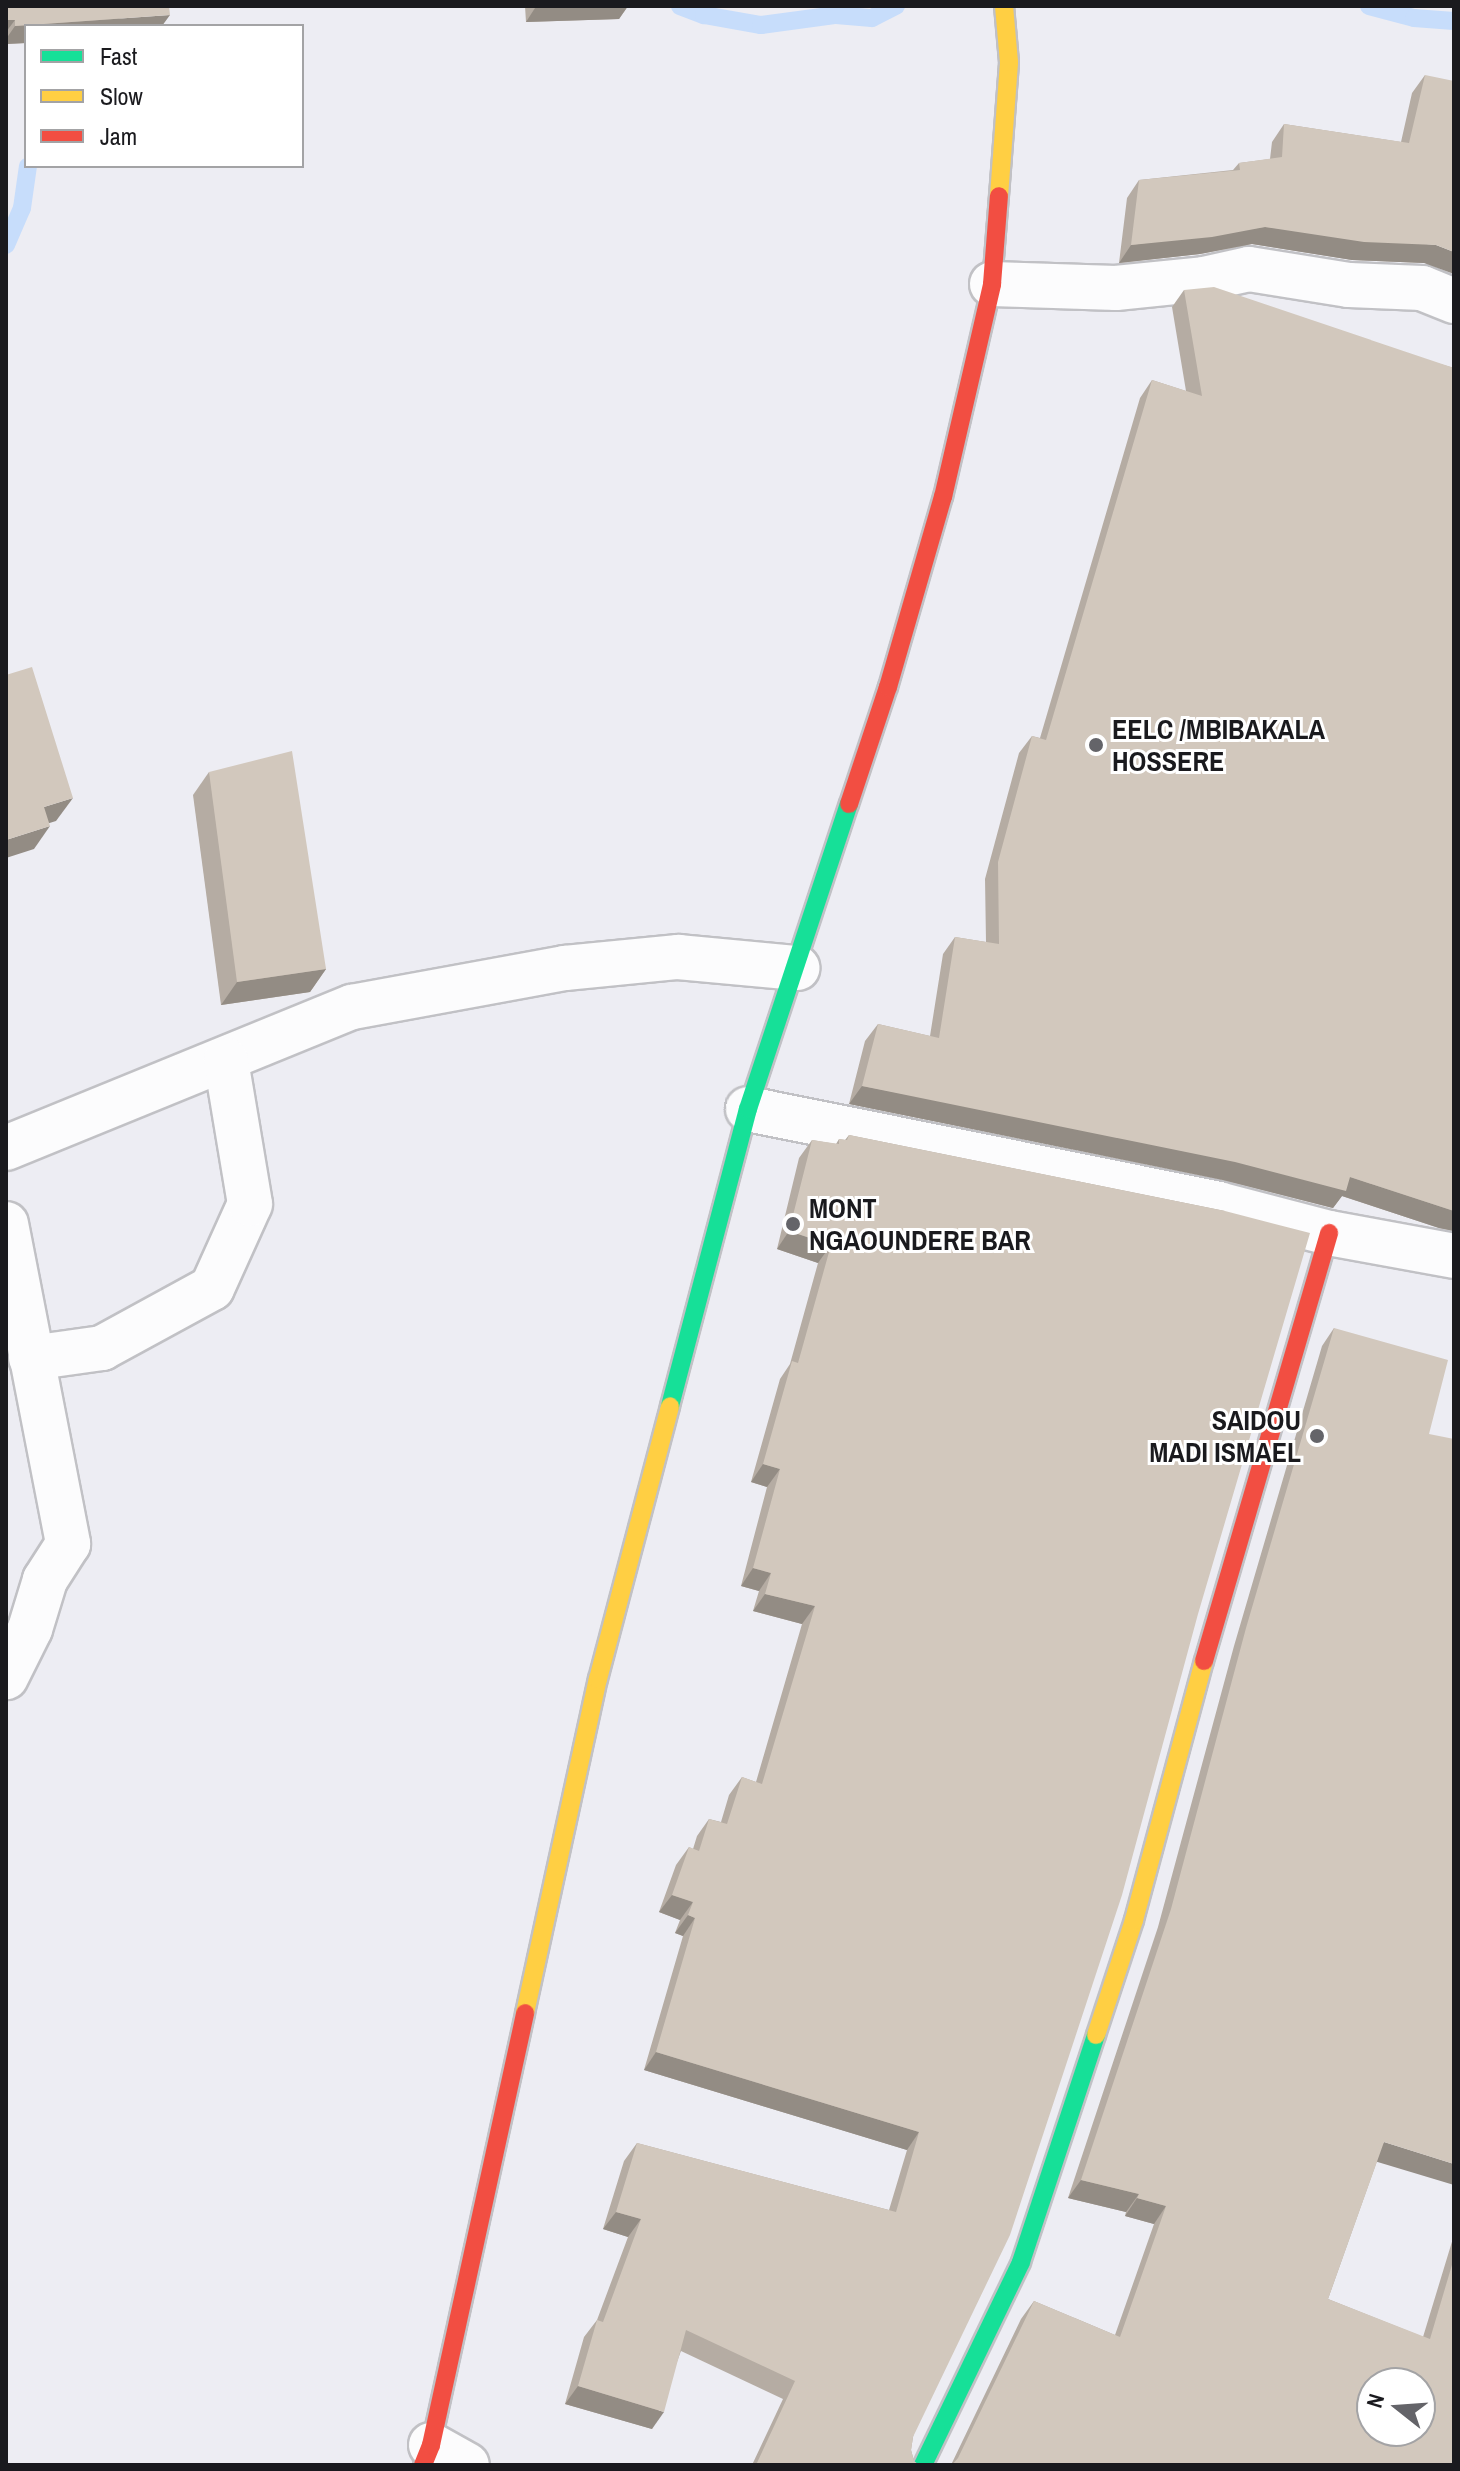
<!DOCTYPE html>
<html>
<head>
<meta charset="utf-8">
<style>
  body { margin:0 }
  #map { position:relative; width:1460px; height:2471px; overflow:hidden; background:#ededf3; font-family:"Archivo Narrow",sans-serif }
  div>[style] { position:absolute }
  .stream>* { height:18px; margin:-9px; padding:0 9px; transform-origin:9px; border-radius:9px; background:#c7ddfb }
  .roads { filter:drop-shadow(2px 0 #c1c1c5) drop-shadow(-2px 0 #c1c1c5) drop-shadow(0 2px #c1c1c5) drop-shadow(0 -2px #c1c1c5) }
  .street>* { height:44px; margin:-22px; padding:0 22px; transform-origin:22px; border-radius:22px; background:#fcfcfd }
  .fast>* { height:18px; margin:-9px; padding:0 9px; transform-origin:9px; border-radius:9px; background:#16e098 }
  .slow>* { height:18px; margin:-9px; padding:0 9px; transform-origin:9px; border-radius:9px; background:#ffcf43 }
  .jam>* { height:18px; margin:-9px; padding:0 9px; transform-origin:9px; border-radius:9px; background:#f24e42 }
  .wall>* { inset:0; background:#b5aca3 }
  .shaded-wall>* { inset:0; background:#938c84 }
  .building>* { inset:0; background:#d2c8bd }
  .dots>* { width:22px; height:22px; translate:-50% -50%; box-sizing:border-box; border:4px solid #fff; border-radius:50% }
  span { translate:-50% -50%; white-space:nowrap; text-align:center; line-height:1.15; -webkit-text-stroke:6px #fff; paint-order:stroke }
  .poi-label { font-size:28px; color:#1a1a1e; font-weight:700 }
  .left { translate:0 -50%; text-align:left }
  .right { translate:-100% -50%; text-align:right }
  .frame { position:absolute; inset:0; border:8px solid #1a1a1e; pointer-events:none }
  .legend { position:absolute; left:24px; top:24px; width:280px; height:144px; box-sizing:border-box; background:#fff; border:2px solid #a3a3a5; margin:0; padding:10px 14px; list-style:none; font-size:24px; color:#1a1a1e }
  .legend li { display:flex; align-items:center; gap:16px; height:40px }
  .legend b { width:40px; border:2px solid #a3a3a5 }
  .north { position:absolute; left:1356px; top:2367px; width:80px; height:80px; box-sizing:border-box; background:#fff; border:2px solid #a3a3a5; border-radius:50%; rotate:287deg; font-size:22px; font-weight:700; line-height:32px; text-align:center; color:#1a1a1e }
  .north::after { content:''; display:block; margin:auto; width:28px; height:36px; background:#646469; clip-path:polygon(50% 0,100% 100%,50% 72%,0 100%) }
</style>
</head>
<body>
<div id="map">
  <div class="stream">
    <i style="left:680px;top:6px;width:26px;rotate:21deg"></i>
    <i style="left:704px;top:15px;width:58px;rotate:10deg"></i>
    <i style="left:761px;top:25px;width:76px;rotate:-7.6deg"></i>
    <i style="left:836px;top:15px;width:36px;rotate:5deg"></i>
    <i style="left:872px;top:18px;width:27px;rotate:-27deg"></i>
    <i style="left:1369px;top:6px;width:47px;rotate:14.9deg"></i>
    <i style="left:1414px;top:18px;width:40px;rotate:4.3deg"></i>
    <i style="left:6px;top:245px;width:40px;rotate:-66.6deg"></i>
    <i style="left:22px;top:208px;width:42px;rotate:-81.9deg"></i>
  </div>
  <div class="roads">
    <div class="street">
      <i style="left:992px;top:284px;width:124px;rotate:1.8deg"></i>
      <i style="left:1116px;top:288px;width:88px;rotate:-5.8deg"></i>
      <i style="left:1204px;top:279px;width:46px;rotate:-12.5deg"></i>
      <i style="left:1249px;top:269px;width:101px;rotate:9.1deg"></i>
      <i style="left:1349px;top:285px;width:73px;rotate:2.4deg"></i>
      <i style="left:1422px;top:288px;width:35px;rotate:22deg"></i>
      <i style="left:748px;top:1109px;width:480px;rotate:11.4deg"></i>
      <i style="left:1218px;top:1204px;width:115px;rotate:14.6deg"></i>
      <i style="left:1329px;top:1233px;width:127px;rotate:10.4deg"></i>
      <i style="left:6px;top:1148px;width:374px;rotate:-22.2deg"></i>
      <i style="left:352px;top:1007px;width:217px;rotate:-10.4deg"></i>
      <i style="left:565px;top:968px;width:114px;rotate:-5.6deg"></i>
      <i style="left:678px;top:957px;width:120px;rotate:5.3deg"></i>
      <i style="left:6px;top:1224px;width:326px;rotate:79deg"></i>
      <i style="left:68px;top:1544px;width:43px;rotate:122.6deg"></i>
      <i style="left:45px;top:1580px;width:51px;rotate:107deg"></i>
      <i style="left:30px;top:1629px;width:54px;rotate:116.6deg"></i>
      <i style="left:31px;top:1358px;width:72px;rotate:-8deg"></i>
      <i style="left:102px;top:1348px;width:125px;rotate:-28.6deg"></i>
      <i style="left:212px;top:1288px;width:92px;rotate:-65.7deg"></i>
      <i style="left:250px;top:1204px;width:146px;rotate:-99.5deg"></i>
      <i style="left:431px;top:2445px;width:41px;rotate:29.1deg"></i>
    </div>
    <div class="fast">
      <i style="left:670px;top:1406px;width:307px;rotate:-75.3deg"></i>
      <i style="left:748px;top:1109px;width:321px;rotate:-71.7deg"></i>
      <i style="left:923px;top:2465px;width:225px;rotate:-64.2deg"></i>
      <i style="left:1021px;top:2262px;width:239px;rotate:-71.7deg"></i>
    </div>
    <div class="slow">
      <i style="left:999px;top:196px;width:134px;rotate:-85.7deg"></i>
      <i style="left:1009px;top:62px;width:56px;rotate:-95.1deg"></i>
      <i style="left:525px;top:2013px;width:342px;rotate:-77.7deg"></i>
      <i style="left:598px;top:1679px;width:282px;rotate:-75.2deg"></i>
      <i style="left:1096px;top:2035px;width:121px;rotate:-71.7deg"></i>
      <i style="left:1134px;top:1920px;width:268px;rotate:-74.9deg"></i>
    </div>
    <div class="jam">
      <i style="left:849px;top:804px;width:123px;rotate:-71.6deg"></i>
      <i style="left:888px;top:687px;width:198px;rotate:-73.9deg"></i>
      <i style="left:943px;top:497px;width:219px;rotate:-77deg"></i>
      <i style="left:992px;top:284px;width:88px;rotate:-85.5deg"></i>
      <i style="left:1204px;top:1661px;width:446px;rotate:-73.7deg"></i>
      <i style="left:423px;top:2465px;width:22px;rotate:-68deg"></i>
      <i style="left:431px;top:2445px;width:442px;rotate:-77.7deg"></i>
    </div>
  </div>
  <div class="wall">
    <i style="clip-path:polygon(6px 6px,169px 6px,26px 43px,6px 44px)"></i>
    <i style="clip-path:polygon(525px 6px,628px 6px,619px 19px,526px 22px)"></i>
    <i style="clip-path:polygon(1425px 75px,1424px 263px,1352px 260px,1252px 244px,1200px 254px,1119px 263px,1127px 198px,1139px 180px,1233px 170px,1239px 163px,1270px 159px,1272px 142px,1284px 124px,1401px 142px,1412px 93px)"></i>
    <i style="clip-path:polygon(1184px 290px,1454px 368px,1454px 1231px,1439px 1228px,1342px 1196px,1333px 1208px,1223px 1180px,849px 1104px,865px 1041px,878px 1024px,930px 1036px,943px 954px,955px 937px,986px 942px,985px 879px,1019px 753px,1032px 736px,1040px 738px,1140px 398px,1152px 380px,1186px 391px,1172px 307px)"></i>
    <i style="clip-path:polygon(209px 772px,326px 969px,310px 992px,221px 1005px,193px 795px)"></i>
    <i style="clip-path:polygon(849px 1135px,1225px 1211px,913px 2437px,911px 2450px,914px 2461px,919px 2465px,752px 2465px,783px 2399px,681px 2351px,652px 2429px,565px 2404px,584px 2337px,597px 2320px,628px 2237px,603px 2229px,624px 2161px,637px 2143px,889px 2210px,907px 2150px,644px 2070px,683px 1936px,675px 1933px,680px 1920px,659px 1912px,676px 1865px,689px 1847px,693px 1849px,697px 1836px,709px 1819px,721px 1822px,729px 1795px,742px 1777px,756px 1782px,802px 1624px,753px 1611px,759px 1591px,741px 1586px,767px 1487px,751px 1482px,780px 1379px,790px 1364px,818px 1263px,777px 1249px,799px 1158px,812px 1140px,836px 1144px,839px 1139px,845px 1140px)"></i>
    <i style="clip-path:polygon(1334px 1328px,1429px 1434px,1377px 2161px,1328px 2299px,1423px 2337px,1454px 2235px,1454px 2465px,951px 2465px,1021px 2319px,1034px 2301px,1115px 2335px,1154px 2224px,1125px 2216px,1126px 2212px,1068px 2198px,1158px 1927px,1234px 1646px,1322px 1346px)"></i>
  </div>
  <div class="shaded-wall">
    <i style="clip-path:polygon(604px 6px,628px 6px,619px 19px,526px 22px,535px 8px)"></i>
    <i style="clip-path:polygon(170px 15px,162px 26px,26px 26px,26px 43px,6px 44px,6px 39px,15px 26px)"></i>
    <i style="clip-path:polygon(6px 20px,15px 20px,6px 32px)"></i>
    <i style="clip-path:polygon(1265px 227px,1436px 245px,1454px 252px,1454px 274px,1424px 263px,1352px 260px,1252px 244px,1200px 254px,1119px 263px,1131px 245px)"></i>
    <i style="clip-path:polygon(73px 798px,56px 821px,27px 830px,44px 807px)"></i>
    <i style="clip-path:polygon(50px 826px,34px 849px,6px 858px,6px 840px)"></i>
    <i style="clip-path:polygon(326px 969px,310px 992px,221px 1005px,237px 982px)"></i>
    <i style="clip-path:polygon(862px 1086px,1350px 1177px,1454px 1211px,1454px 1231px,1439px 1228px,1342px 1196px,1333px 1208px,1223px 1180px,849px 1104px)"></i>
    <i style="clip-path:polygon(789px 1231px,831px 1245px,818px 1263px,777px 1249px)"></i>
    <i style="clip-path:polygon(763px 1464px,780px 1469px,767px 1487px,751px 1482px)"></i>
    <i style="clip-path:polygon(753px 1568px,771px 1573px,759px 1591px,741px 1586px)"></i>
    <i style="clip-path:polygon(765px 1594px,815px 1606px,802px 1624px,753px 1611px)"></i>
    <i style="clip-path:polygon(672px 1895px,693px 1902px,680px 1920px,659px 1912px)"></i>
    <i style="clip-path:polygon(688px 1915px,695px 1918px,683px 1936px,675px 1933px)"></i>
    <i style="clip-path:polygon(656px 2052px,919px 2132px,907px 2150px,644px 2070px)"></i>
    <i style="clip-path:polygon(1384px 2142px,1454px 2164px,1454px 2185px,1371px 2160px)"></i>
    <i style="clip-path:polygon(1081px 2180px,1139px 2194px,1126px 2212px,1068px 2198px)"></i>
    <i style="clip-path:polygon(1137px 2198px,1166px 2206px,1154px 2224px,1125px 2216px)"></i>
    <i style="clip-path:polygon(616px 2212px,641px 2219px,628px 2237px,603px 2229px)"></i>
    <i style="clip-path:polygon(578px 2386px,664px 2412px,652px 2429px,565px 2404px)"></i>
  </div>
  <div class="building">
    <i style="clip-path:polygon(6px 6px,169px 6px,170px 15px,15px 26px,15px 20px,6px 20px)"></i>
    <i style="clip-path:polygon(535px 6px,604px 6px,535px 8px)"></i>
    <i style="clip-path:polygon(1425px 75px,1454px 81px,1454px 252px,1436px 245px,1364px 242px,1265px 227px,1212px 237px,1131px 245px,1139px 180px,1240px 170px,1239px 163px,1282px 157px,1284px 124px,1409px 143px)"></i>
    <i style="clip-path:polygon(1214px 287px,1454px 368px,1454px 1211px,1350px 1177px,1346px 1191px,1235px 1162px,862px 1086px,878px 1024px,939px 1038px,955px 937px,999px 944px,998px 862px,1032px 736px,1046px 740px,1152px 380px,1202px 396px,1184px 290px)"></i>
    <i style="clip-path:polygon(32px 667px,73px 798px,44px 807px,50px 826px,6px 840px,6px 675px)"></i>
    <i style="clip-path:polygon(292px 751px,326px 969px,237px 982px,209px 772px)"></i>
    <i style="clip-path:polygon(849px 1135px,1225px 1211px,1310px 1233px,1198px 1614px,1122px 1895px,1010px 2235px,913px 2437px,911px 2450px,914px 2461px,919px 2465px,756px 2465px,795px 2381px,686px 2330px,664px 2412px,578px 2386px,597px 2320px,603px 2322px,641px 2219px,616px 2212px,637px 2143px,896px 2212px,919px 2132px,656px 2052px,695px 1918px,688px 1915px,693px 1902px,672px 1895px,689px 1847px,699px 1851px,709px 1819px,727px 1824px,742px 1777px,762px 1784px,815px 1606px,765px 1594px,771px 1573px,753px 1568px,780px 1469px,763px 1464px,792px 1361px,798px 1363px,831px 1245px,789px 1231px,812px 1140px,839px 1144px,839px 1139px,847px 1140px)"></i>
    <i style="clip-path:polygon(evenodd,1334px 1328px,1448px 1360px,1429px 1434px,1454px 1439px,1454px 2164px,1384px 2142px,1328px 2299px,1430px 2339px,1454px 2258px,1454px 2465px,952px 2465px,958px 2458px,1034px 2301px,1120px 2337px,1166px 2206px,1137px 2198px,1139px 2194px,1081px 2180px,1171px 1909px,1246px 1628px,1334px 1328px,1372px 2383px,1420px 2383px,1420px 2431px,1372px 2431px,1372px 2383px)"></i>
  </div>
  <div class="dots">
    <i style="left:1096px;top:745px;background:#646469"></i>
    <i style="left:793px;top:1224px;background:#646469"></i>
    <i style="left:1317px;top:1436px;background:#646469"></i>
  </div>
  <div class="poi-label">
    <span class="left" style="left:1112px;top:745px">EELC /MBIBAKALA<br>HOSSERE</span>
    <span class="left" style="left:809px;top:1224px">MONT<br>NGAOUNDERE BAR</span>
    <span class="right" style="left:1301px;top:1436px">SAIDOU<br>MADI ISMAEL</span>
  </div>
  <div class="frame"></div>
  <ul class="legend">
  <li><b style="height:10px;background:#16e098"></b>Fast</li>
  <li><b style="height:10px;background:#ffcf43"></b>Slow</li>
  <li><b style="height:10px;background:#f24e42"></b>Jam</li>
  </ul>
  <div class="north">N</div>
</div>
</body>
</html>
